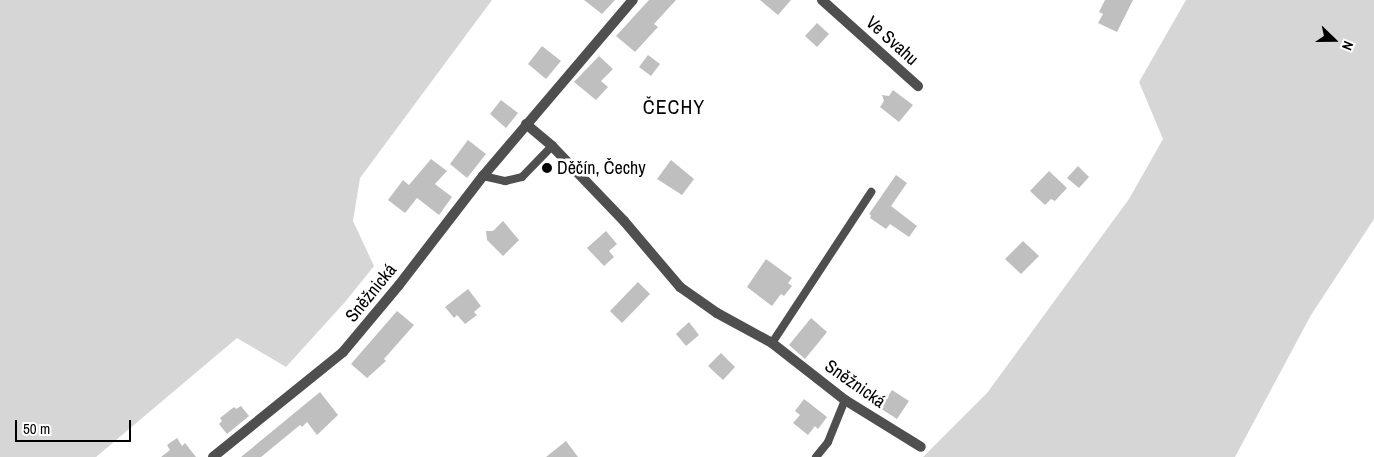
<!DOCTYPE html>
<html>
<head>
<meta charset="utf-8">
<style>
  body { margin:0 }
  #map { position:relative; width:1374px; height:457px; overflow:hidden; background:#fff; font-family:"Archivo Narrow",sans-serif }
  div>[style] { position:absolute }
  .green>* { inset:0; background:#d6d6d6 }
  .building>* { inset:0; background:#bfbfbf }
  .lane>* { height:8px; margin:-4px; padding:0 4px; transform-origin:4px; border-radius:4px; background:#4f4f4f }
  .street>* { height:10px; margin:-5px; padding:0 5px; transform-origin:5px; border-radius:5px; background:#4f4f4f }
  .dots>* { width:14px; height:14px; translate:-50% -50%; box-sizing:border-box; border:2px solid #fff; border-radius:50% }
  span { translate:-50% -50%; white-space:nowrap; text-align:center; line-height:1.15; -webkit-text-stroke:5px #fff; paint-order:stroke }
  .street-label { font-size:18px; color:#000 }
  .poi-label { font-size:18px; color:#000 }
  .left { translate:0 -50%; text-align:left }
  .quarter-label { font-size:20px; color:#000; letter-spacing:1px }
  .north { position:absolute; left:1309px; top:15px; width:50px; height:50px; -webkit-text-stroke:4px #fff; paint-order:stroke; rotate:112deg; font-size:14px; font-weight:700; line-height:20px; text-align:center; color:#000 }
  .north::after { content:''; display:block; margin:auto; width:18px; height:22px; background:#000; clip-path:polygon(50% 0,100% 100%,50% 72%,0 100%) }
  .scale { position:absolute; left:15px; top:420px; width:116px; height:22px; box-sizing:border-box; border:2px solid #000; border-top:0; padding-left:6px; font-size:15px; line-height:18px; white-space:nowrap; color:#000; -webkit-text-stroke:4px #fff; paint-order:stroke }
</style>
</head>
<body>
<div id="map">
  <div class="green">
    <i style="clip-path:polygon(0 0,492px 0,360px 178px,353px 221px,374px 266px,345px 302px,286px 367px,237px 338px,96px 457px,0 457px)"></i>
    <i style="clip-path:polygon(1186px 0,1374px 0,1374px 219px,1311px 315px,1235px 457px,923px 457px,987px 393px,1129px 199px,1163px 139px,1139px 82px)"></i>
  </div>
  <div class="building">
    <i style="clip-path:polygon(584px 0,615px 0,602px 14px)"></i>
    <i style="clip-path:polygon(649px 0,676px 0,654px 24px,658px 27px,635px 52px,616px 36px)"></i>
    <i style="clip-path:polygon(760px 0,791px 0,778px 15px)"></i>
    <i style="clip-path:polygon(1105px 0,1133px 0,1117px 32px,1098px 23px,1103px 14px,1099px 12px)"></i>
    <i style="clip-path:polygon(817px 23px,829px 34px,817px 47px,805px 36px)"></i>
    <i style="clip-path:polygon(542px 46px,561px 61px,546px 79px,528px 64px)"></i>
    <i style="clip-path:polygon(648px 55px,660px 64px,651px 76px,639px 67px)"></i>
    <i style="clip-path:polygon(599px 56px,613px 69px,601px 81px,608px 87px,596px 100px,574px 82px)"></i>
    <i style="clip-path:polygon(893px 90px,913px 105px,899px 122px,880px 107px,884px 101px,882px 95px,889px 96px)"></i>
    <i style="clip-path:polygon(501px 100px,518px 113px,506px 128px,490px 114px)"></i>
    <i style="clip-path:polygon(468px 140px,486px 154px,467px 178px,450px 164px)"></i>
    <i style="clip-path:polygon(431px 159px,447px 171px,435px 184px,452px 197px,439px 215px,417px 198px,405px 213px,388px 200px,403px 180px,409px 185px)"></i>
    <i style="clip-path:polygon(671px 160px,694px 179px,682px 195px,657px 179px)"></i>
    <i style="clip-path:polygon(1078px 166px,1089px 177px,1079px 188px,1067px 178px)"></i>
    <i style="clip-path:polygon(1049px 171px,1067px 188px,1055px 201px,1051px 199px,1045px 205px,1030px 191px)"></i>
    <i style="clip-path:polygon(896px 175px,907px 183px,891px 206px,917px 226px,909px 237px,890px 224px,886px 229px,870px 218px,871px 215px,869px 214px)"></i>
    <i style="clip-path:polygon(503px 221px,519px 240px,503px 256px,487px 240px,486px 231px,493px 231px)"></i>
    <i style="clip-path:polygon(606px 231px,617px 244px,609px 251px,614px 257px,604px 266px,587px 248px)"></i>
    <i style="clip-path:polygon(1023px 241px,1039px 256px,1021px 274px,1005px 259px)"></i>
    <i style="clip-path:polygon(766px 259px,792px 278px,788px 283px,792px 286px,784px 296px,781px 294px,772px 306px,747px 287px)"></i>
    <i style="clip-path:polygon(638px 282px,650px 294px,622px 323px,610px 311px)"></i>
    <i style="clip-path:polygon(468px 289px,481px 306px,474px 312px,477px 315px,465px 324px,457px 315px,454px 318px,445px 307px)"></i>
    <i style="clip-path:polygon(397px 311px,414px 325px,384px 359px,386px 361px,367px 378px,351px 364px)"></i>
    <i style="clip-path:polygon(811px 318px,827px 332px,805px 359px,789px 345px)"></i>
    <i style="clip-path:polygon(689px 322px,699px 335px,686px 346px,676px 334px)"></i>
    <i style="clip-path:polygon(721px 353px,735px 367px,723px 380px,708px 366px)"></i>
    <i style="clip-path:polygon(892px 390px,909px 401px,897px 419px,880px 408px)"></i>
    <i style="clip-path:polygon(320px 392px,338px 415px,317px 435px,307px 422px,302px 427px,300px 425px,261px 457px,241px 457px)"></i>
    <i style="clip-path:polygon(804px 399px,827px 417px,818px 429px,815px 426px,808px 435px,793px 423px,800px 415px,795px 411px)"></i>
    <i style="clip-path:polygon(241px 406px,249px 416px,227px 434px,219px 424px,222px 421px,220px 418px,234px 407px,236px 409px)"></i>
    <i style="clip-path:polygon(177px 438px,182px 446px,185px 443px,196px 457px,161px 457px,170px 450px,167px 445px)"></i>
    <i style="clip-path:polygon(566px 441px,578px 457px,546px 457px)"></i>
  </div>
  <div class="lane">
    <i style="left:483px;top:176px;width:23px;rotate:13deg"></i>
    <i style="left:505px;top:181px;width:17px;rotate:-13deg"></i>
    <i style="left:522px;top:177px;width:43px;rotate:-45.9deg"></i>
    <i style="left:772px;top:343px;width:181px;rotate:-56.7deg"></i>
    <i style="left:816px;top:457px;width:19px;rotate:-51deg"></i>
    <i style="left:828px;top:442px;width:45px;rotate:-68deg"></i>
  </div>
  <div class="street">
    <i style="left:822px;top:0;width:129px;rotate:41.9deg"></i>
    <i style="left:526px;top:124px;width:34px;rotate:40deg"></i>
    <i style="left:552px;top:146px;width:104px;rotate:46.2deg"></i>
    <i style="left:624px;top:221px;width:87px;rotate:49.7deg"></i>
    <i style="left:680px;top:287px;width:45px;rotate:35.1deg"></i>
    <i style="left:717px;top:313px;width:63px;rotate:28.6deg"></i>
    <i style="left:772px;top:343px;width:93px;rotate:38deg"></i>
    <i style="left:845px;top:400px;width:89px;rotate:31.7deg"></i>
    <i style="left:213px;top:457px;width:167px;rotate:-38.9deg"></i>
    <i style="left:343px;top:352px;width:87px;rotate:-50.1deg"></i>
    <i style="left:399px;top:285px;width:138px;rotate:-52.4deg"></i>
    <i style="left:483px;top:176px;width:231px;rotate:-49.6deg"></i>
  </div>
  <div class="dots">
    <i style="left:547px;top:168px;background:#000"></i>
  </div>
  <div class="street-label">
    <span style="left:892px;top:41px;rotate:42deg">Ve Svahu</span>
    <span style="left:371px;top:293px;rotate:-51deg">Sněžnická</span>
    <span style="left:855px;top:384px;rotate:35deg">Sněžnická</span>
  </div>
  <div class="poi-label">
    <span class="left" style="left:557px;top:168px">Děčín, Čechy</span>
  </div>
  <div class="quarter-label">
    <span style="left:674px;top:106px">ČECHY</span>
  </div>
  <div class="north">N</div>
  <div class="scale">50 m</div>
</div>
</body>
</html>
